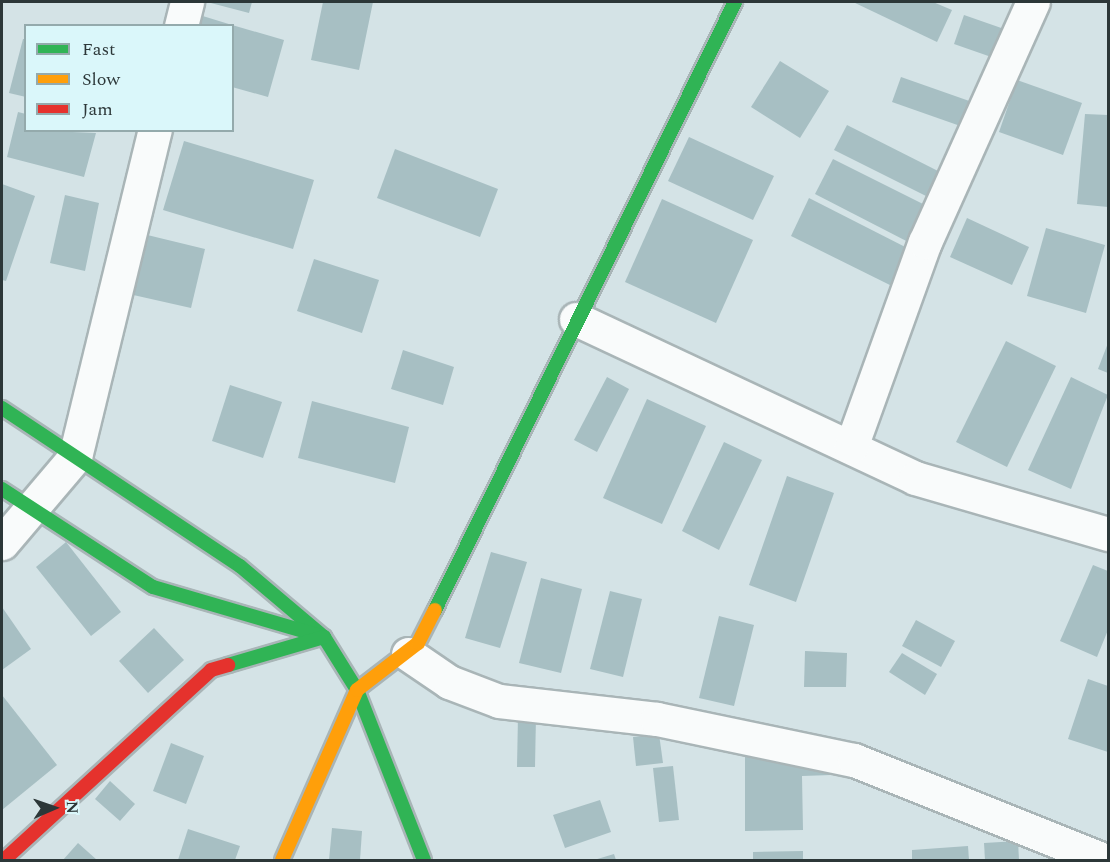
<!DOCTYPE html>
<html>
<head>
<meta charset="utf-8">
<style>
  body { margin:0 }
  #map { position:relative; width:1110px; height:862px; overflow:hidden; background:#d4e3e6; font-family:Spectral,serif }
  div>[style] { position:absolute }
  .building>* { inset:0; background:#a7bfc3 }
  .roads { filter:drop-shadow(2px 0 #a9b5b7) drop-shadow(-2px 0 #a9b5b7) drop-shadow(0 2px #a9b5b7) drop-shadow(0 -2px #a9b5b7) }
  .street>* { height:33px; margin:-16.5px; padding:0 16.5px; transform-origin:16.5px; border-radius:16.5px; background:#f9fbfb }
  .fast>* { height:14px; margin:-7px; padding:0 7px; transform-origin:7px; border-radius:7px; background:#30b455 }
  .slow>* { height:14px; margin:-7px; padding:0 7px; transform-origin:7px; border-radius:7px; background:#ff9f0a }
  .jam>* { height:14px; margin:-7px; padding:0 7px; transform-origin:7px; border-radius:7px; background:#e5322d }
  span { translate:-50% -50%; white-space:nowrap; text-align:center; line-height:1.15; -webkit-text-stroke:4.5px #daf7fa; paint-order:stroke }
  .frame { position:absolute; inset:0; border:3px solid #2c3738; pointer-events:none }
  .legend { position:absolute; left:24px; top:24px; width:210px; height:108px; box-sizing:border-box; background:#daf7fa; border:2px solid #94aaac; margin:0; padding:8px 10px; list-style:none; font-size:18px; color:#2c3738 }
  .legend li { display:flex; align-items:center; gap:12px; height:30px }
  .legend b { width:30px; border:2px solid #94aaac }
  .north { position:absolute; left:24px; top:778px; width:60px; height:60px; -webkit-text-stroke:4px #daf7fa; paint-order:stroke; rotate:88deg; font-size:16px; font-weight:700; line-height:24px; text-align:center; color:#2c3738 }
  .north::after { content:''; display:block; margin:auto; width:21px; height:27px; background:#2c3738; clip-path:polygon(50% 0,100% 100%,50% 72%,0 100%) }
</style>
</head>
<body>
<div id="map">
  <div class="building">
    <i style="clip-path:polygon(207px 2px,252px 2px,249px 13px)"></i>
    <i style="clip-path:polygon(323px 2px,373px 2px,359px 70px,311px 60px)"></i>
    <i style="clip-path:polygon(853px 2px,933px 2px,952px 10px,937px 42px)"></i>
    <i style="clip-path:polygon(193px 13px,232px 25px,232px 26px,190px 26px)"></i>
    <i style="clip-path:polygon(964px 15px,1007px 30px,997px 59px,954px 44px)"></i>
    <i style="clip-path:polygon(232px 25px,284px 40px,268px 97px,232px 87px)"></i>
    <i style="clip-path:polygon(23px 39px,26px 39px,26px 97px,9px 93px)"></i>
    <i style="clip-path:polygon(780px 61px,829px 91px,800px 138px,751px 107px)"></i>
    <i style="clip-path:polygon(901px 77px,975px 103px,966px 128px,892px 102px)"></i>
    <i style="clip-path:polygon(1017px 80px,1082px 103px,1063px 155px,999px 132px)"></i>
    <i style="clip-path:polygon(18px 112px,26px 114px,26px 130px,96px 133px,84px 177px,7px 157px)"></i>
    <i style="clip-path:polygon(1085px 114px,1108px 115px,1108px 207px,1077px 204px)"></i>
    <i style="clip-path:polygon(847px 125px,940px 172px,928px 197px,834px 150px)"></i>
    <i style="clip-path:polygon(689px 137px,774px 176px,753px 220px,668px 181px)"></i>
    <i style="clip-path:polygon(184px 141px,314px 180px,293px 249px,163px 210px)"></i>
    <i style="clip-path:polygon(395px 149px,498px 189px,480px 237px,377px 198px)"></i>
    <i style="clip-path:polygon(833px 159px,935px 210px,916px 246px,815px 194px)"></i>
    <i style="clip-path:polygon(2px 184px,35px 196px,6px 281px,2px 280px)"></i>
    <i style="clip-path:polygon(65px 195px,99px 203px,85px 271px,50px 263px)"></i>
    <i style="clip-path:polygon(809px 198px,917px 253px,900px 290px,791px 236px)"></i>
    <i style="clip-path:polygon(662px 199px,753px 240px,716px 323px,625px 282px)"></i>
    <i style="clip-path:polygon(967px 218px,1029px 247px,1012px 285px,950px 257px)"></i>
    <i style="clip-path:polygon(1046px 228px,1105px 245px,1086px 313px,1027px 296px)"></i>
    <i style="clip-path:polygon(135px 232px,205px 249px,191px 308px,120px 292px)"></i>
    <i style="clip-path:polygon(314px 259px,379px 280px,362px 333px,297px 311px)"></i>
    <i style="clip-path:polygon(1006px 341px,1056px 366px,1007px 467px,956px 442px)"></i>
    <i style="clip-path:polygon(1108px 343px,1108px 373px,1098px 369px)"></i>
    <i style="clip-path:polygon(403px 350px,454px 367px,443px 405px,391px 389px)"></i>
    <i style="clip-path:polygon(607px 377px,629px 389px,597px 452px,574px 440px)"></i>
    <i style="clip-path:polygon(1071px 377px,1108px 395px,1071px 489px,1028px 470px)"></i>
    <i style="clip-path:polygon(230px 385px,282px 402px,263px 458px,212px 441px)"></i>
    <i style="clip-path:polygon(647px 399px,706px 426px,662px 524px,603px 498px)"></i>
    <i style="clip-path:polygon(312px 401px,409px 427px,395px 483px,298px 458px)"></i>
    <i style="clip-path:polygon(724px 442px,762px 460px,719px 550px,682px 531px)"></i>
    <i style="clip-path:polygon(787px 476px,834px 493px,796px 602px,749px 585px)"></i>
    <i style="clip-path:polygon(66px 542px,121px 612px,91px 636px,36px 567px)"></i>
    <i style="clip-path:polygon(491px 552px,527px 562px,500px 648px,465px 638px)"></i>
    <i style="clip-path:polygon(1093px 565px,1108px 571px,1108px 630px,1097px 657px,1060px 641px)"></i>
    <i style="clip-path:polygon(541px 578px,582px 589px,561px 673px,519px 663px)"></i>
    <i style="clip-path:polygon(610px 591px,642px 599px,623px 677px,590px 669px)"></i>
    <i style="clip-path:polygon(2px 607px,31px 649px,2px 670px)"></i>
    <i style="clip-path:polygon(719px 616px,754px 625px,734px 706px,699px 698px)"></i>
    <i style="clip-path:polygon(916px 620px,955px 641px,941px 667px,902px 646px)"></i>
    <i style="clip-path:polygon(154px 628px,184px 660px,148px 693px,119px 661px)"></i>
    <i style="clip-path:polygon(805px 651px,847px 653px,846px 687px,804px 687px)"></i>
    <i style="clip-path:polygon(902px 653px,937px 674px,925px 695px,889px 672px)"></i>
    <i style="clip-path:polygon(1088px 679px,1108px 686px,1108px 752px,1068px 739px)"></i>
    <i style="clip-path:polygon(2px 695px,57px 765px,2px 810px)"></i>
    <i style="clip-path:polygon(518px 716px,536px 716px,535px 767px,517px 767px)"></i>
    <i style="clip-path:polygon(659px 734px,663px 763px,636px 766px,633px 737px)"></i>
    <i style="clip-path:polygon(171px 743px,204px 756px,186px 804px,153px 791px)"></i>
    <i style="clip-path:polygon(745px 748px,831px 748px,831px 775px,802px 776px,803px 830px,745px 831px)"></i>
    <i style="clip-path:polygon(673px 766px,679px 820px,659px 822px,653px 768px)"></i>
    <i style="clip-path:polygon(110px 781px,135px 804px,120px 821px,95px 799px)"></i>
    <i style="clip-path:polygon(600px 800px,611px 832px,565px 848px,553px 815px)"></i>
    <i style="clip-path:polygon(332px 828px,362px 831px,360px 860px,329px 860px)"></i>
    <i style="clip-path:polygon(188px 829px,240px 846px,235px 860px,178px 860px)"></i>
    <i style="clip-path:polygon(1018px 841px,1019px 860px,985px 860px,984px 843px)"></i>
    <i style="clip-path:polygon(78px 843px,97px 860px,63px 860px)"></i>
    <i style="clip-path:polygon(968px 846px,969px 860px,912px 860px,912px 850px)"></i>
    <i style="clip-path:polygon(803px 851px,803px 860px,753px 860px,753px 852px)"></i>
    <i style="clip-path:polygon(614px 854px,616px 860px,594px 860px)"></i>
  </div>
  <div class="roads">
    <div class="street">
      <i style="left:181px;top:26px;width:25px;rotate:-76deg"></i>
      <i style="left:576px;top:319px;width:374px;rotate:25.1deg"></i>
      <i style="left:915px;top:478px;width:201px;rotate:16.2deg"></i>
      <i style="left:851px;top:447px;width:218px;rotate:-70.2deg"></i>
      <i style="left:925px;top:242px;width:263px;rotate:-65.8deg"></i>
      <i style="left:2px;top:543px;width:113px;rotate:-49.7deg"></i>
      <i style="left:75px;top:457px;width:337px;rotate:-76.3deg"></i>
      <i style="left:408px;top:654px;width:50px;rotate:34.3deg"></i>
      <i style="left:449px;top:682px;width:53px;rotate:20.8deg"></i>
      <i style="left:499px;top:701px;width:159px;rotate:6.5deg"></i>
      <i style="left:657px;top:719px;width:201px;rotate:11.8deg"></i>
      <i style="left:854px;top:760px;width:269px;rotate:21.8deg"></i>
    </div>
    <div class="fast">
      <i style="left:2px;top:408px;width:286px;rotate:33.6deg"></i>
      <i style="left:240px;top:566px;width:110px;rotate:40.2deg"></i>
      <i style="left:324px;top:637px;width:62px;rotate:58.1deg"></i>
      <i style="left:357px;top:690px;width:183px;rotate:68.5deg"></i>
      <i style="left:2px;top:489px;width:180px;rotate:33deg"></i>
      <i style="left:153px;top:587px;width:178px;rotate:16.3deg"></i>
      <i style="left:324px;top:637px;width:100px;rotate:163.7deg"></i>
      <i style="left:435px;top:610px;width:678px;rotate:-63.74deg"></i>
    </div>
    <div class="slow">
      <i style="left:282px;top:860px;width:186px;rotate:-66.2deg"></i>
      <i style="left:357px;top:690px;width:77px;rotate:-37.6deg"></i>
      <i style="left:418px;top:643px;width:37px;rotate:-63deg"></i>
    </div>
    <div class="jam">
      <i style="left:4px;top:860px;width:281px;rotate:-42.5deg"></i>
      <i style="left:211px;top:670px;width:18px;rotate:-16deg"></i>
    </div>
  </div>
  <div class="frame"></div>
  <ul class="legend">
  <li><b style="height:8px;background:#30b455"></b>Fast</li>
  <li><b style="height:8px;background:#ff9f0a"></b>Slow</li>
  <li><b style="height:8px;background:#e5322d"></b>Jam</li>
  </ul>
  <div class="north">N</div>
</div>
</body>
</html>
